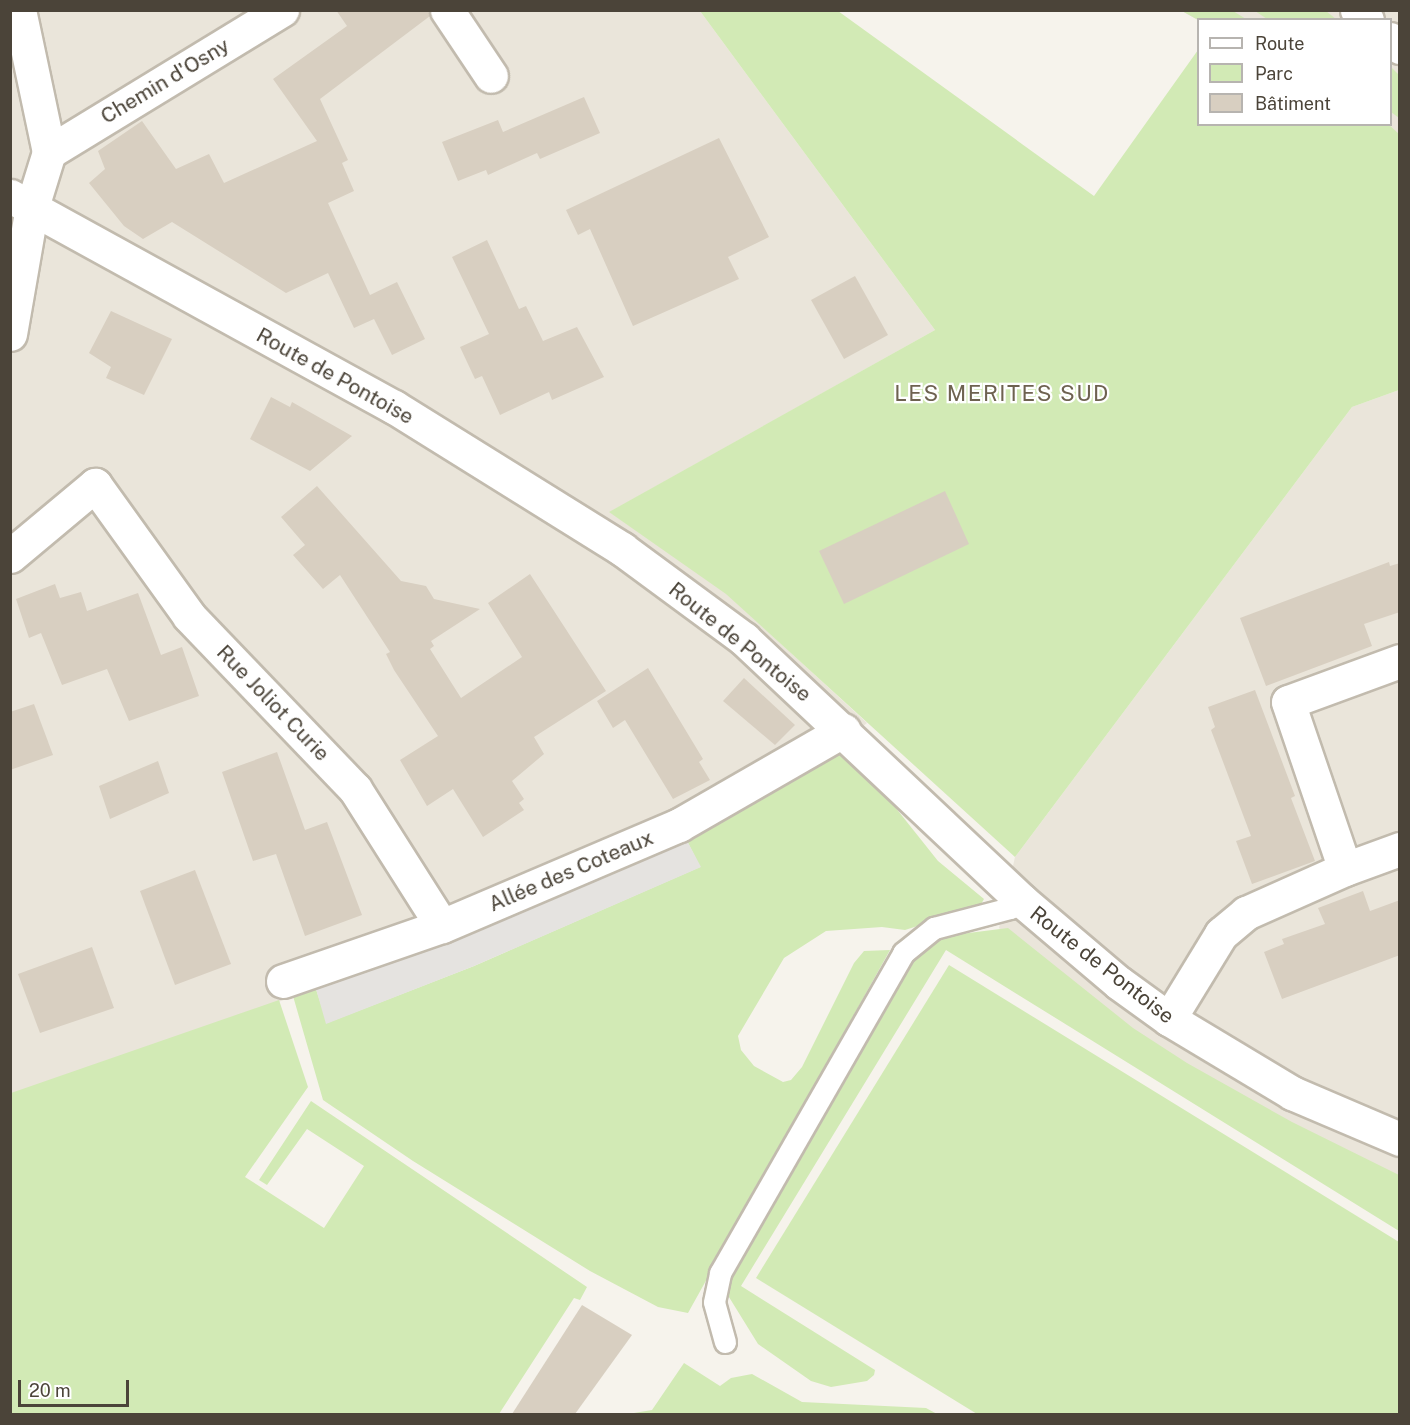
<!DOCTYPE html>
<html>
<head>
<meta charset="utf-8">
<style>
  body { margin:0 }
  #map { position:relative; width:1410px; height:1425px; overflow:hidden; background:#f6f3ec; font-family:"Public Sans",sans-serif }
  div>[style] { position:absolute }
  .residential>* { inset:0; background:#eae5da }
  .green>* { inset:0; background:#d2eab5 }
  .parking>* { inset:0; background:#e5e3e0 }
  .building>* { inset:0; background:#d8cfc1 }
  .roads { filter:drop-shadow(2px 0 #c2bbae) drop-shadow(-2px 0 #c2bbae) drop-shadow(0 2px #c2bbae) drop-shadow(0 -2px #c2bbae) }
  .service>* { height:21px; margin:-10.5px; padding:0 10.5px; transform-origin:10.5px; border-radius:10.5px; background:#fff }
  .minor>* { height:33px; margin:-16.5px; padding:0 16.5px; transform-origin:16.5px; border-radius:16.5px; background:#fff }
  .tertiary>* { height:33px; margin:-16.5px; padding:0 16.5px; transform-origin:16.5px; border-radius:16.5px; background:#fff }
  span { translate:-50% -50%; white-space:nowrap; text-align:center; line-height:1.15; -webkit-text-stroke:4.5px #fff; paint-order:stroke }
  .street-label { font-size:21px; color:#4b4439 }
  .neighbourhood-label { font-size:22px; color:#6e6250; letter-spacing:1.5px }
  .frame { position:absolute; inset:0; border:12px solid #4b4439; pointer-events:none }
  .legend { position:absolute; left:1197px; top:18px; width:195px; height:108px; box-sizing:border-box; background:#fff; border:2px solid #b7b4b0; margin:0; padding:8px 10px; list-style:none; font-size:18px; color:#4b4439 }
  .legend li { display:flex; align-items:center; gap:12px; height:30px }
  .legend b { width:30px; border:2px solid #b7b4b0 }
  .scale { position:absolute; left:18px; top:1380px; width:111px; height:27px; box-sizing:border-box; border:3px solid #4b4439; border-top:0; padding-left:8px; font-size:18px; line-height:21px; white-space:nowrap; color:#4b4439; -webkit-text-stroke:4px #fff; paint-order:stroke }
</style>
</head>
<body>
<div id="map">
  <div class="residential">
    <i style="clip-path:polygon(10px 11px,700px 11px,935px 330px,610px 512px,726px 593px,867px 723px,838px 747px,684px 835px,316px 989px,11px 1094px)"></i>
    <i style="clip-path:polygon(1182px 11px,1399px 11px,1399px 163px,1347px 125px,1390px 124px,1390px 20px,1198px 20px)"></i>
    <i style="clip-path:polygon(1399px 390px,1399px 1194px,1128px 1042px,999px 928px,1015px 857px,1352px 407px)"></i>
  </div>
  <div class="green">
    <i style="clip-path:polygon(700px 11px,838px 11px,1094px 196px,1198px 50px,1198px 124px,1388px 124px,1399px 134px,1399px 390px,1352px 407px,1015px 857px,726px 594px,609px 512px,935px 330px)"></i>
    <i style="clip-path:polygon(1182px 11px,1233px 11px,1246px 19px,1198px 20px)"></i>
    <i style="clip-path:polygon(1255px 11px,1326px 11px,1336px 19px,1267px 19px)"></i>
    <i style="clip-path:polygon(1391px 67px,1399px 75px,1399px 118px,1391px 112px)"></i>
    <i style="clip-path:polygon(838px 747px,852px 753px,938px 861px,984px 899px,980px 906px,905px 930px,882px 927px,826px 931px,784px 958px,738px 1036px,741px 1050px,754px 1066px,783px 1082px,791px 1080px,802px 1067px,854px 963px,864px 951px,890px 950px,688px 1313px,658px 1307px,590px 1271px,413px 1161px,323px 1100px,293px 996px,316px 989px,327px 1023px,474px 966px,700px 867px,684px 835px)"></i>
    <i style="clip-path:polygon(1008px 928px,1133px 1028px,1187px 1063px,1292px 1122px,1399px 1175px,1399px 1231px,946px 950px,741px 1286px,875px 1370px,874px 1375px,867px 1381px,831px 1387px,811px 1381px,758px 1344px,724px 1289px,727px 1279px,906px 961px,937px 937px)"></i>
    <i style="clip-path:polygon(949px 965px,1399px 1242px,1399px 1414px,977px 1414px,756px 1278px)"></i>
    <i style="clip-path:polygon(279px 1000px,308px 1087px,245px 1177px,324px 1228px,364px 1166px,307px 1129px,267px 1185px,259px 1180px,311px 1101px,587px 1287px,580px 1300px,574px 1298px,499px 1414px,11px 1414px,11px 1093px)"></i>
    <i style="clip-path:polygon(684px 1363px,720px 1386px,731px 1378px,752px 1374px,802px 1402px,926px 1408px,937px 1414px,628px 1414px,652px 1410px)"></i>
  </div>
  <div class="parking">
    <i style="clip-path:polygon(684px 835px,701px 867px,474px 966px,326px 1024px,316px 989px,456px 934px)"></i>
  </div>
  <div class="building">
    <i style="clip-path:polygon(336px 10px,428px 10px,430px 16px,320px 99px,348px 160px,342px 163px,354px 191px,328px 203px,370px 295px,397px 282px,425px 339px,392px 355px,374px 319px,354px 328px,328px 273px,286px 293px,172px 222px,143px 239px,124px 226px,89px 183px,105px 169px,98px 151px,142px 121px,176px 169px,209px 154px,224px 183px,317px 141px,273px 79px,347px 26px)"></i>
    <i style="clip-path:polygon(584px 97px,600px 133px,540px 159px,537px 153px,488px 175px,486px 170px,458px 181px,442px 142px,498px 120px,503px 132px)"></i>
    <i style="clip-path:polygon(719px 138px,769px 237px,728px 257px,739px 279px,633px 326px,590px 229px,578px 235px,566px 210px)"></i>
    <i style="clip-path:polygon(487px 240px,519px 309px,526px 306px,543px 341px,577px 327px,604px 377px,552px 400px,549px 392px,500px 415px,482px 376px,475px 379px,460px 347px,489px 334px,452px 257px)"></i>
    <i style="clip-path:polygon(855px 276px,888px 335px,844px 359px,811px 300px)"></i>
    <i style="clip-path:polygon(111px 311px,172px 339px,144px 395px,106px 378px,111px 367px,89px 353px)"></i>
    <i style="clip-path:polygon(271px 397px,290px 407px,292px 402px,352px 436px,310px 471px,250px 439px)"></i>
    <i style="clip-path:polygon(317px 486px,401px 581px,426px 586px,434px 599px,480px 609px,431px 641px,434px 646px,430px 649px,461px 698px,522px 657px,488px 603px,530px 574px,606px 691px,534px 737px,544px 754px,512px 781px,524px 799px,519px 803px,524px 810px,483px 837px,453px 789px,427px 806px,400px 760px,438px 736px,394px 670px,386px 654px,390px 652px,340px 575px,323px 589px,293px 555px,305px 545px,281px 517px)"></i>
    <i style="clip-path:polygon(945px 491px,969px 544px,844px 604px,819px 551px)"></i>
    <i style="clip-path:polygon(1389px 562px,1390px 566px,1400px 563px,1400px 612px,1364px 624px,1372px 646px,1266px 686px,1240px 618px)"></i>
    <i style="clip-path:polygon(55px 584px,60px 598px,81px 592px,87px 611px,138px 593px,161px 655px,182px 647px,199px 696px,129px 721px,107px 669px,62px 685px,41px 633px,29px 638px,16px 599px)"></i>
    <i style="clip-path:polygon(648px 668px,703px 759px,699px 762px,710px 780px,673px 799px,625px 720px,613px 728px,597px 701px)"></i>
    <i style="clip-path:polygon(744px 678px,795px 725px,775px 745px,723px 701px)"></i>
    <i style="clip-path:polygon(1255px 690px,1295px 796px,1291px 798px,1315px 861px,1252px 884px,1236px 841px,1251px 836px,1211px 730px,1215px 727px,1208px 707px)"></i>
    <i style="clip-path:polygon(34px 704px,53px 755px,10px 770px,10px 712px)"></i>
    <i style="clip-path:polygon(277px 752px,305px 830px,327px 822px,362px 915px,305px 936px,276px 854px,253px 861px,222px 772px)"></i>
    <i style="clip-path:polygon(158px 761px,169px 793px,110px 819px,99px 786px)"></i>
    <i style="clip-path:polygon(195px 870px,231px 964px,175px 985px,140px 891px)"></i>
    <i style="clip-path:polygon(1363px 891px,1370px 911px,1400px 900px,1400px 955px,1282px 999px,1264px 952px,1284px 944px,1282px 939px,1325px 924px,1318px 908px)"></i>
    <i style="clip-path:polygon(92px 947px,114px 1008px,40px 1033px,18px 974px)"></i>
    <i style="clip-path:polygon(582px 1305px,632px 1335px,575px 1414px,512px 1414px)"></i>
  </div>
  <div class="roads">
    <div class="service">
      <i style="left:725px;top:1342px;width:41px;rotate:-105.4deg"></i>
      <i style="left:714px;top:1302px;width:30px;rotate:-78deg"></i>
      <i style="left:720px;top:1273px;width:369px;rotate:-60.2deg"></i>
      <i style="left:903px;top:953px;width:40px;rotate:-39deg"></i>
      <i style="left:934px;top:928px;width:79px;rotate:-14.7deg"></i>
      <i style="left:1010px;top:908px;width:14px;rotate:-36deg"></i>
    </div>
    <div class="minor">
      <i style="left:447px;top:10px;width:79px;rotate:56.3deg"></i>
      <i style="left:49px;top:152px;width:273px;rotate:-31.4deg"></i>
      <i style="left:10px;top:334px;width:129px;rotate:-80.2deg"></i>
      <i style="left:32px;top:207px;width:58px;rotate:-72.8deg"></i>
      <i style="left:49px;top:152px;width:145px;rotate:-101.9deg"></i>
      <i style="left:10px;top:556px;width:111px;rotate:-39.9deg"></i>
      <i style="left:95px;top:485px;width:161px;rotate:54.3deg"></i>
      <i style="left:189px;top:616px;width:240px;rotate:46.2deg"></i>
      <i style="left:355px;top:789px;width:162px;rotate:57.6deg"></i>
      <i style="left:1400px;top:661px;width:119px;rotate:159.9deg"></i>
      <i style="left:1288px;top:702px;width:176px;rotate:71.2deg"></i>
      <i style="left:1345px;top:869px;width:59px;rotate:-20deg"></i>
      <i style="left:283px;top:981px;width:168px;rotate:-19.1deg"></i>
      <i style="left:442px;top:926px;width:258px;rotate:-23.1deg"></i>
      <i style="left:679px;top:825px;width:190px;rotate:-29.9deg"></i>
      <i style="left:1169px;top:1019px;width:100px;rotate:-58.5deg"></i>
      <i style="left:1221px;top:934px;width:33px;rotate:-40deg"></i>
      <i style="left:1246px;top:913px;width:108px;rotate:-24deg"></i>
    </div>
    <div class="tertiary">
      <i style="left:1357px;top:10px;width:14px;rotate:45deg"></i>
      <i style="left:1390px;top:39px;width:13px;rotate:39deg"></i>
      <i style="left:10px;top:196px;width:438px;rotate:28.8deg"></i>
      <i style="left:394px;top:407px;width:269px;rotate:31.9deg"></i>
      <i style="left:622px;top:549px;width:152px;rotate:36.4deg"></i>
      <i style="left:744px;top:639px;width:381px;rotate:43.3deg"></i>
      <i style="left:1021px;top:900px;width:128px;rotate:40.3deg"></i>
      <i style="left:1119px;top:983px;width:62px;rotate:35.8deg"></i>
      <i style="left:1169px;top:1019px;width:144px;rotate:31deg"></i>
      <i style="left:1292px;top:1093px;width:117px;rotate:23.1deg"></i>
    </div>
  </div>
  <div class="street-label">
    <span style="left:165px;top:81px;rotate:-31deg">Chemin d'Osny</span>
    <span style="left:335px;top:376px;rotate:29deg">Route de Pontoise</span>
    <span style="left:740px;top:642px;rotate:39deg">Route de Pontoise</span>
    <span style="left:273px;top:703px;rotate:46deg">Rue Joliot Curie</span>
    <span style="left:571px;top:871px;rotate:-23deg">Allée des Coteaux</span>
    <span style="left:1102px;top:965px;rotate:38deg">Route de Pontoise</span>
  </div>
  <div class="neighbourhood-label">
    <span style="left:1002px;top:394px">LES MERITES SUD</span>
  </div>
  <div class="frame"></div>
  <ul class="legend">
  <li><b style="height:8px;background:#fff"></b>Route</li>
  <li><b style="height:16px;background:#d2eab5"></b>Parc</li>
  <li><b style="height:16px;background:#d8cfc1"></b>Bâtiment</li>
  </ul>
  <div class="scale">20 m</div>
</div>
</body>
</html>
